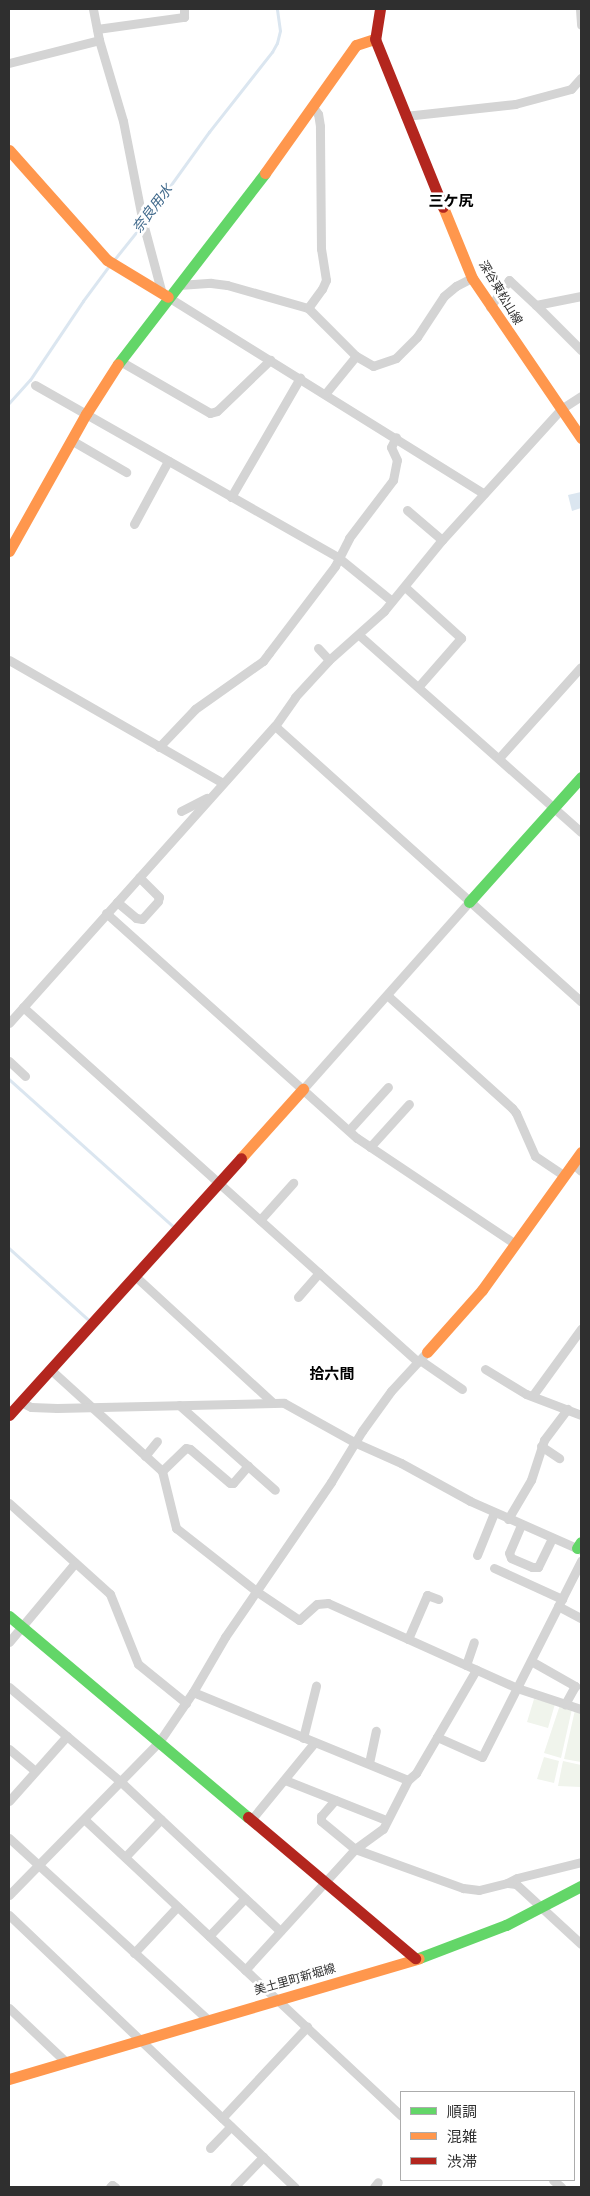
<!DOCTYPE html>
<html>
<head>
<meta charset="utf-8">
<style>
  body { margin:0 }
  #map { position:relative; width:590px; height:2196px; overflow:hidden; background:#fff; font-family:Signika,"Noto Sans JP",sans-serif }
  div>[style] { position:absolute }
  .green>* { inset:0; background:#f0f4ec }
  .water>* { inset:0; background:#dbe6f0 }
  .stream>* { height:2.5px; margin:-1.25px; padding:0 1.25px; transform-origin:1.25px; border-radius:1.25px; background:#dbe6f0 }
  .street>* { height:9px; margin:-4.5px; padding:0 4.5px; transform-origin:4.5px; border-radius:4.5px; background:#d4d4d4 }
  .fast>* { height:11px; margin:-5.5px; padding:0 5.5px; transform-origin:5.5px; border-radius:5.5px; background:#63d668 }
  .slow>* { height:11px; margin:-5.5px; padding:0 5.5px; transform-origin:5.5px; border-radius:5.5px; background:#ff974d }
  .jam>* { height:11px; margin:-5.5px; padding:0 5.5px; transform-origin:5.5px; border-radius:5.5px; background:#b3261e }
  span { translate:-50% -50%; white-space:nowrap; text-align:center; line-height:1.15; -webkit-text-stroke:5px #fff; paint-order:stroke }
  .street-label { font-size:12px; color:#2f2f2f }
  .water-label { font-size:14px; color:#416a8c; font-style:italic }
  .quarter-label { font-size:15px; color:#000; font-weight:700 }
  .frame { position:absolute; inset:0; border:10px solid #2f2f2f; pointer-events:none }
  .legend { position:absolute; left:400px; top:2091px; width:175px; height:90px; box-sizing:border-box; background:#fff; border:1px solid #acacac; margin:0; padding:6px 9px; list-style:none; font-size:15px; color:#2f2f2f }
  .legend li { display:flex; align-items:center; gap:10px; height:25px }
  .legend b { width:25px; border:1px solid #acacac }
</style>
</head>
<body>
<div id="map">
  <div class="green">
    <i style="clip-path:polygon(534px 1699px,555px 1704px,548px 1728px,527px 1722px)"></i>
    <i style="clip-path:polygon(560px 1705px,572px 1709px,561px 1758px,544px 1753px)"></i>
    <i style="clip-path:polygon(575px 1710px,581px 1712px,581px 1762px,564px 1759px)"></i>
    <i style="clip-path:polygon(544px 1757px,559px 1761px,554px 1783px,537px 1779px)"></i>
    <i style="clip-path:polygon(563px 1761px,581px 1765px,581px 1787px,558px 1786px)"></i>
  </div>
  <div class="water">
    <i style="clip-path:polygon(581px 492px,581px 508px,572px 511px,568px 495px)"></i>
  </div>
  <div class="stream">
    <i style="left:145px;top:221px;width:110px;rotate:-54.3deg"></i>
    <i style="left:209px;top:132px;width:102px;rotate:-51.8deg"></i>
    <i style="left:272px;top:52px;width:10px;rotate:-61deg"></i>
    <i style="left:277px;top:43px;width:12px;rotate:-76deg"></i>
    <i style="left:280px;top:31px;width:22px;rotate:-98deg"></i>
    <i style="left:114px;top:260px;width:45px;rotate:-51.3deg"></i>
    <i style="left:9px;top:403px;width:31px;rotate:-48deg"></i>
    <i style="left:30px;top:380px;width:95px;rotate:-56.1deg"></i>
    <i style="left:83px;top:301px;width:44px;rotate:-53.4deg"></i>
    <i style="left:9px;top:1079px;width:220px;rotate:41.9deg"></i>
    <i style="left:9px;top:1248px;width:108px;rotate:42deg"></i>
  </div>
  <div class="street">
    <i style="left:93px;top:9px;width:32px;rotate:79deg"></i>
    <i style="left:99px;top:40px;width:84px;rotate:73.5deg"></i>
    <i style="left:123px;top:121px;width:104px;rotate:78.9deg"></i>
    <i style="left:143px;top:223px;width:73px;rotate:75deg"></i>
    <i style="left:580px;top:9px;width:16px;rotate:86deg"></i>
    <i style="left:97px;top:29px;width:88px;rotate:-7.9deg"></i>
    <i style="left:184px;top:17px;width:8px;rotate:-90deg"></i>
    <i style="left:9px;top:63px;width:93px;rotate:-14.3deg"></i>
    <i style="left:405px;top:116px;width:111px;rotate:-6.2deg"></i>
    <i style="left:515px;top:104px;width:58px;rotate:-15deg"></i>
    <i style="left:571px;top:89px;width:15px;rotate:-48deg"></i>
    <i style="left:179px;top:285px;width:32px;rotate:-4deg"></i>
    <i style="left:211px;top:283px;width:16px;rotate:7deg"></i>
    <i style="left:227px;top:285px;width:84px;rotate:15.9deg"></i>
    <i style="left:308px;top:308px;width:68px;rotate:45deg"></i>
    <i style="left:356px;top:356px;width:20px;rotate:30deg"></i>
    <i style="left:373px;top:366px;width:24px;rotate:-19deg"></i>
    <i style="left:396px;top:358px;width:30px;rotate:-45deg"></i>
    <i style="left:417px;top:337px;width:49px;rotate:-56.6deg"></i>
    <i style="left:444px;top:296px;width:16px;rotate:-40deg"></i>
    <i style="left:456px;top:286px;width:18px;rotate:-27deg"></i>
    <i style="left:168px;top:297px;width:372px;rotate:31.9deg"></i>
    <i style="left:536px;top:305px;width:64px;rotate:45deg"></i>
    <i style="left:490px;top:307px;width:33px;rotate:-55deg"></i>
    <i style="left:509px;top:280px;width:37px;rotate:43deg"></i>
    <i style="left:536px;top:305px;width:46px;rotate:-11.3deg"></i>
    <i style="left:308px;top:308px;width:24px;rotate:-54deg"></i>
    <i style="left:322px;top:289px;width:10px;rotate:-66deg"></i>
    <i style="left:326px;top:280px;width:31px;rotate:-99deg"></i>
    <i style="left:321px;top:249px;width:123px;rotate:-90.5deg"></i>
    <i style="left:320px;top:126px;width:12px;rotate:-99deg"></i>
    <i style="left:318px;top:114px;width:9px;rotate:-126deg"></i>
    <i style="left:120px;top:361px;width:104px;rotate:30deg"></i>
    <i style="left:210px;top:413px;width:7px;rotate:-16deg"></i>
    <i style="left:217px;top:411px;width:74px;rotate:-43.9deg"></i>
    <i style="left:35px;top:385px;width:350px;rotate:29.6deg"></i>
    <i style="left:339px;top:558px;width:68px;rotate:39.1deg"></i>
    <i style="left:325px;top:394px;width:49px;rotate:-50.8deg"></i>
    <i style="left:71px;top:440px;width:64px;rotate:30.2deg"></i>
    <i style="left:231px;top:497px;width:138px;rotate:-59.9deg"></i>
    <i style="left:407px;top:510px;width:46px;rotate:40.6deg"></i>
    <i style="left:134px;top:524px;width:72px;rotate:-61.6deg"></i>
    <i style="left:405px;top:587px;width:76px;rotate:42.3deg"></i>
    <i style="left:461px;top:638px;width:64px;rotate:131.2deg"></i>
    <i style="left:359px;top:635px;width:297px;rotate:41.6deg"></i>
    <i style="left:318px;top:648px;width:16px;rotate:47deg"></i>
    <i style="left:9px;top:660px;width:247px;rotate:29.9deg"></i>
    <i style="left:275px;top:726px;width:412px;rotate:42deg"></i>
    <i style="left:159px;top:747px;width:52px;rotate:-46.5deg"></i>
    <i style="left:195px;top:709px;width:83px;rotate:-35.2deg"></i>
    <i style="left:263px;top:661px;width:10px;rotate:-53deg"></i>
    <i style="left:269px;top:653px;width:109px;rotate:-52.8deg"></i>
    <i style="left:335px;top:566px;width:31px;rotate:-63deg"></i>
    <i style="left:349px;top:538px;width:73px;rotate:-52.8deg"></i>
    <i style="left:393px;top:480px;width:20px;rotate:-79deg"></i>
    <i style="left:397px;top:460px;width:14px;rotate:-115deg"></i>
    <i style="left:391px;top:447px;width:11px;rotate:-63deg"></i>
    <i style="left:499px;top:758px;width:122px;rotate:-48deg"></i>
    <i style="left:181px;top:811px;width:29px;rotate:-27deg"></i>
    <i style="left:117px;top:902px;width:25px;rotate:40deg"></i>
    <i style="left:136px;top:918px;width:6px;rotate:9deg"></i>
    <i style="left:142px;top:919px;width:24px;rotate:-48deg"></i>
    <i style="left:158px;top:901px;width:4px;rotate:-76deg"></i>
    <i style="left:159px;top:897px;width:28px;rotate:-135deg"></i>
    <i style="left:106px;top:913px;width:337px;rotate:41.9deg"></i>
    <i style="left:357px;top:1138px;width:189px;rotate:33.8deg"></i>
    <i style="left:387px;top:995px;width:169px;rotate:42.1deg"></i>
    <i style="left:512px;top:1108px;width:6px;rotate:51deg"></i>
    <i style="left:516px;top:1113px;width:47px;rotate:66.2deg"></i>
    <i style="left:535px;top:1156px;width:34px;rotate:34deg"></i>
    <i style="left:23px;top:1007px;width:531px;rotate:41.95deg"></i>
    <i style="left:9px;top:1023px;width:399px;rotate:-48.2deg"></i>
    <i style="left:275px;top:726px;width:35px;rotate:-55deg"></i>
    <i style="left:295px;top:697px;width:50px;rotate:-47.4deg"></i>
    <i style="left:329px;top:660px;width:74px;rotate:-41.7deg"></i>
    <i style="left:384px;top:611px;width:92px;rotate:-50.8deg"></i>
    <i style="left:442px;top:540px;width:177px;rotate:-47.7deg"></i>
    <i style="left:561px;top:409px;width:24px;rotate:-33deg"></i>
    <i style="left:9px;top:1061px;width:22px;rotate:43deg"></i>
    <i style="left:303px;top:1089px;width:250px;rotate:-48.4deg"></i>
    <i style="left:349px;top:1130px;width:58px;rotate:-47.8deg"></i>
    <i style="left:370px;top:1147px;width:58px;rotate:-47.8deg"></i>
    <i style="left:572px;top:1163px;width:12px;rotate:42deg"></i>
    <i style="left:260px;top:1220px;width:50px;rotate:-48.3deg"></i>
    <i style="left:135px;top:1276px;width:186px;rotate:42.6deg"></i>
    <i style="left:298px;top:1297px;width:32px;rotate:-49deg"></i>
    <i style="left:420px;top:1360px;width:51px;rotate:34.6deg"></i>
    <i style="left:485px;top:1369px;width:48px;rotate:31.4deg"></i>
    <i style="left:526px;top:1394px;width:59px;rotate:20.9deg"></i>
    <i style="left:51px;top:1370px;width:150px;rotate:42.3deg"></i>
    <i style="left:162px;top:1471px;width:59px;rotate:76.2deg"></i>
    <i style="left:176px;top:1528px;width:102px;rotate:38.2deg"></i>
    <i style="left:256px;top:1591px;width:52px;rotate:34deg"></i>
    <i style="left:299px;top:1620px;width:24px;rotate:-42deg"></i>
    <i style="left:317px;top:1604px;width:11px;rotate:-5deg"></i>
    <i style="left:328px;top:1603px;width:207px;rotate:24.2deg"></i>
    <i style="left:517px;top:1688px;width:67px;rotate:18.2deg"></i>
    <i style="left:533px;top:1395px;width:82px;rotate:-54deg"></i>
    <i style="left:21px;top:1402px;width:11px;rotate:27deg"></i>
    <i style="left:31px;top:1407px;width:26px;rotate:2deg"></i>
    <i style="left:57px;top:1408px;width:227px;rotate:-1.3deg"></i>
    <i style="left:284px;top:1403px;width:82px;rotate:29.1deg"></i>
    <i style="left:356px;top:1443px;width:49px;rotate:24deg"></i>
    <i style="left:401px;top:1463px;width:79px;rotate:28.8deg"></i>
    <i style="left:470px;top:1501px;width:121px;rotate:23.8deg"></i>
    <i style="left:179px;top:1405px;width:128px;rotate:41.5deg"></i>
    <i style="left:541px;top:1446px;width:22px;rotate:34deg"></i>
    <i style="left:145px;top:1456px;width:19px;rotate:-51deg"></i>
    <i style="left:162px;top:1471px;width:33px;rotate:-44deg"></i>
    <i style="left:186px;top:1448px;width:4px;rotate:14deg"></i>
    <i style="left:190px;top:1449px;width:52px;rotate:40.4deg"></i>
    <i style="left:230px;top:1483px;width:3px"></i>
    <i style="left:233px;top:1483px;width:23px;rotate:-49deg"></i>
    <i style="left:9px;top:1503px;width:136px;rotate:42deg"></i>
    <i style="left:110px;top:1594px;width:75px;rotate:68.2deg"></i>
    <i style="left:138px;top:1664px;width:62px;rotate:39.1deg"></i>
    <i style="left:508px;top:1519px;width:45px;rotate:-59.5deg"></i>
    <i style="left:531px;top:1480px;width:42px;rotate:-72deg"></i>
    <i style="left:544px;top:1440px;width:39px;rotate:-53deg"></i>
    <i style="left:521px;top:1525px;width:30px;rotate:113deg"></i>
    <i style="left:509px;top:1553px;width:5px;rotate:68deg"></i>
    <i style="left:511px;top:1558px;width:23px;rotate:23deg"></i>
    <i style="left:532px;top:1567px;width:6px"></i>
    <i style="left:538px;top:1567px;width:32px;rotate:-64deg"></i>
    <i style="left:477px;top:1555px;width:45px;rotate:-68deg"></i>
    <i style="left:494px;top:1568px;width:75px;rotate:24.5deg"></i>
    <i style="left:558px;top:1606px;width:26px;rotate:28deg"></i>
    <i style="left:408px;top:1639px;width:48px;rotate:-66.6deg"></i>
    <i style="left:427px;top:1595px;width:12px;rotate:20deg"></i>
    <i style="left:9px;top:1642px;width:103px;rotate:-50.1deg"></i>
    <i style="left:531px;top:1661px;width:51px;rotate:29.6deg"></i>
    <i style="left:575px;top:1686px;width:21px;rotate:119deg"></i>
    <i style="left:466px;top:1665px;width:24px;rotate:-71deg"></i>
    <i style="left:9px;top:1687px;width:147px;rotate:40.3deg"></i>
    <i style="left:121px;top:1782px;width:218px;rotate:43.1deg"></i>
    <i style="left:193px;top:1692px;width:232px;rotate:22.3deg"></i>
    <i style="left:437px;top:1737px;width:78px;rotate:-59.8deg"></i>
    <i style="left:303px;top:1738px;width:54px;rotate:-76deg"></i>
    <i style="left:9px;top:1749px;width:34px;rotate:40deg"></i>
    <i style="left:369px;top:1763px;width:33px;rotate:-78deg"></i>
    <i style="left:285px;top:1780px;width:109px;rotate:21.6deg"></i>
    <i style="left:335px;top:1800px;width:21px;rotate:131deg"></i>
    <i style="left:321px;top:1816px;width:5px;rotate:90deg"></i>
    <i style="left:321px;top:1821px;width:44px;rotate:39.5deg"></i>
    <i style="left:355px;top:1849px;width:115px;rotate:19.9deg"></i>
    <i style="left:463px;top:1888px;width:16px;rotate:7deg"></i>
    <i style="left:479px;top:1890px;width:30px;rotate:-14deg"></i>
    <i style="left:508px;top:1883px;width:8px;rotate:7deg"></i>
    <i style="left:516px;top:1884px;width:88px;rotate:42.7deg"></i>
    <i style="left:9px;top:1801px;width:87px;rotate:-48.3deg"></i>
    <i style="left:84px;top:1819px;width:434px;rotate:43.1deg"></i>
    <i style="left:251px;top:1820px;width:99px;rotate:-50.7deg"></i>
    <i style="left:9px;top:1838px;width:270px;rotate:42.4deg"></i>
    <i style="left:125px;top:1857px;width:52px;rotate:-46.5deg"></i>
    <i style="left:507px;top:1883px;width:11px;rotate:-27deg"></i>
    <i style="left:517px;top:1878px;width:66px;rotate:-14deg"></i>
    <i style="left:9px;top:1895px;width:214px;rotate:-45.6deg"></i>
    <i style="left:159px;top:1742px;width:60px;rotate:-55.8deg"></i>
    <i style="left:193px;top:1692px;width:64px;rotate:-59.8deg"></i>
    <i style="left:225px;top:1637px;width:188px;rotate:-55.6deg"></i>
    <i style="left:331px;top:1482px;width:60px;rotate:-58.7deg"></i>
    <i style="left:362px;top:1431px;width:49px;rotate:-54.1deg"></i>
    <i style="left:391px;top:1391px;width:53px;rotate:-47.3deg"></i>
    <i style="left:9px;top:1915px;width:395px;rotate:43.6deg"></i>
    <i style="left:209px;top:1936px;width:52px;rotate:-46.5deg"></i>
    <i style="left:134px;top:1953px;width:63px;rotate:-46.9deg"></i>
    <i style="left:245px;top:1970px;width:164px;rotate:-47.7deg"></i>
    <i style="left:355px;top:1849px;width:34px;rotate:-36deg"></i>
    <i style="left:383px;top:1829px;width:55px;rotate:-63deg"></i>
    <i style="left:408px;top:1780px;width:11px;rotate:-41deg"></i>
    <i style="left:416px;top:1773px;width:42px;rotate:-59.7deg"></i>
    <i style="left:437px;top:1737px;width:49px;rotate:24deg"></i>
    <i style="left:482px;top:1757px;width:220px;rotate:-63.2deg"></i>
    <i style="left:9px;top:2008px;width:79px;rotate:43.5deg"></i>
    <i style="left:222px;top:2118px;width:125px;rotate:-47deg"></i>
    <i style="left:210px;top:2148px;width:30px;rotate:-46deg"></i>
    <i style="left:553px;top:2180px;width:11px;rotate:41deg"></i>
    <i style="left:110px;top:2187px;width:3px;rotate:-45deg"></i>
    <i style="left:112px;top:2185px;width:4px;rotate:34deg"></i>
    <i style="left:234px;top:2187px;width:42px;rotate:-46deg"></i>
    <i style="left:374px;top:2187px;width:6px;rotate:-51deg"></i>
  </div>
  <div class="fast">
    <i style="left:118px;top:364px;width:241px;rotate:-52.4deg"></i>
    <i style="left:469px;top:902px;width:168px;rotate:-48.1deg"></i>
    <i style="left:577px;top:1548px;width:7px;rotate:-56deg"></i>
    <i style="left:9px;top:1616px;width:312px;rotate:40.1deg"></i>
    <i style="left:419px;top:1958px;width:93px;rotate:-20.8deg"></i>
    <i style="left:506px;top:1925px;width:85px;rotate:-27.5deg"></i>
  </div>
  <div class="slow">
    <i style="left:9px;top:150px;width:147px;rotate:48.3deg"></i>
    <i style="left:107px;top:260px;width:71px;rotate:31.2deg"></i>
    <i style="left:265px;top:173px;width:157px;rotate:-54.6deg"></i>
    <i style="left:356px;top:45px;width:20px;rotate:-18deg"></i>
    <i style="left:443px;top:207px;width:77px;rotate:67.8deg"></i>
    <i style="left:472px;top:278px;width:194px;rotate:55.7deg"></i>
    <i style="left:9px;top:551px;width:157px;rotate:-60.7deg"></i>
    <i style="left:86px;top:414px;width:59px;rotate:-57.4deg"></i>
    <i style="left:241px;top:1158px;width:93px;rotate:-48.1deg"></i>
    <i style="left:427px;top:1352px;width:83px;rotate:-48.4deg"></i>
    <i style="left:482px;top:1290px;width:170px;rotate:-54.3deg"></i>
    <i style="left:9px;top:2079px;width:427px;rotate:-16.4deg"></i>
  </div>
  <div class="jam">
    <i style="left:380px;top:9px;width:30px;rotate:99deg"></i>
    <i style="left:375px;top:39px;width:181px;rotate:68deg"></i>
    <i style="left:9px;top:1415px;width:346px;rotate:-47.9deg"></i>
    <i style="left:248px;top:1817px;width:219px;rotate:40.2deg"></i>
  </div>
  <div class="street-label">
    <span style="left:500px;top:293px;rotate:59deg">深谷東松山線</span>
    <span style="left:295px;top:1980px;rotate:-16deg">美土里町新堀線</span>
  </div>
  <div class="water-label">
    <span style="left:153px;top:209px;rotate:-53deg">奈良用水</span>
  </div>
  <div class="quarter-label">
    <span style="left:451px;top:202px">三ケ尻</span>
    <span style="left:332px;top:1375px">拾六間</span>
  </div>
  <div class="frame"></div>
  <ul class="legend">
  <li><b style="height:6px;background:#63d668"></b>順調</li>
  <li><b style="height:6px;background:#ff974d"></b>混雑</li>
  <li><b style="height:6px;background:#b3261e"></b>渋滞</li>
  </ul>
</div>
</body>
</html>
